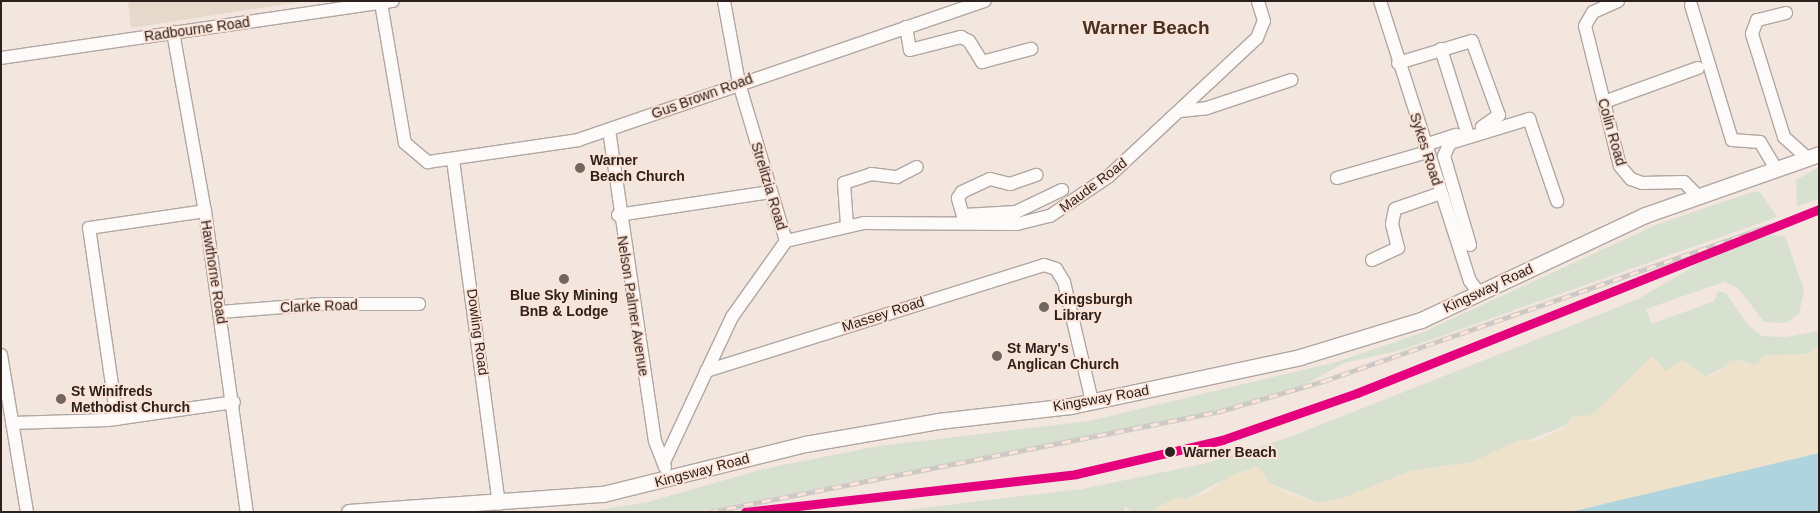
<!DOCTYPE html>
<html>
<head>
<meta charset="utf-8">
<style>
  body { margin:0 }
  #map { position:relative; width:1820px; height:513px; overflow:hidden; background:#f3e6df; font-family:Arial,sans-serif }
  div>[style] { position:absolute }
  .education>* { inset:0; background:#e6d9cc }
  .green>* { inset:0; background:#d8e1d0 }
  .sand>* { inset:0; background:#eee2cb }
  .water>* { inset:0; background:#b0d4dd }
  .roads { filter:drop-shadow(1px 0 #b1a6a1) drop-shadow(-1px 0 #b1a6a1) drop-shadow(0 1px #b1a6a1) drop-shadow(0 -1px #b1a6a1) }
  .minor>* { height:12px; margin:-6px; padding:0 6px; transform-origin:6px; border-radius:6px; background:#fdfbfa }
  .major>* { height:15px; margin:-7.5px; padding:0 7.5px; transform-origin:7.5px; border-radius:7.5px; background:#fdfbfa }
  .rail>* { height:5px; margin-top:-2.5px; transform-origin:0; background:repeating-linear-gradient(90deg,#fbe3d7 0 9px,#cac7c5 0 18px); box-sizing:border-box; border-block:1px solid #cac7c5 }
  .rail-1>* { height:9px; margin:-4.5px; padding:0 4.5px; transform-origin:4.5px; border-radius:4.5px; background:#e5007d }
  .dots>* { width:14px; height:14px; translate:-50% -50%; box-sizing:border-box; border:2px solid #fbe3d7; border-radius:50% }
  span { translate:-50% -50%; white-space:nowrap; text-align:center; line-height:1.15; -webkit-text-stroke:4px #fbe3d7; paint-order:stroke }
  .street-label { font-size:14px; color:#2c211c }
  .poi-label { font-size:14px; color:#2c211c; font-weight:700 }
  .left { translate:0 -50%; text-align:left }
  .stop-label { font-size:14px; color:#2c211c; font-weight:700 }
  .district-label { font-size:19px; color:#473024; font-weight:700 }
  .frame { position:absolute; inset:0; border:2px solid #2c211c; pointer-events:none }
</style>
</head>
<body>
<div id="map">
  <div class="education">
    <i style="clip-path:polygon(128px 1px,305px 1px,131px 28px)"></i>
  </div>
  <div class="green">
    <i style="clip-path:polygon(1819px 167px,1819px 199px,1797px 206px,1796px 180px)"></i>
    <i style="clip-path:polygon(1755px 191px,1760px 192px,1777px 217px,1405px 349px,1344px 363px,1306px 384px,1209px 412px,697px 512px,586px 512px,648px 502px,763px 469px,879px 446px,1089px 421px,1336px 362px,1421px 333px,1658px 224px)"></i>
    <i style="clip-path:polygon(1767px 235px,1785px 236px,1804px 290px,1799px 314px,1786px 323px,1764px 322px,1738px 288px,1724px 282px,1646px 309px,1652px 324px,1714px 301px,1718px 291px,1726px 293px,1749px 326px,1762px 336px,1786px 337px,1819px 331px,1819px 345px,1810px 354px,1785px 355px,1755px 365px,1738px 360px,1705px 377px,1683px 360px,1666px 371px,1641px 369px,1592px 415px,1472px 462px,1411px 471px,1343px 498px,1318px 503px,1269px 483px,1261px 470px,1217px 483px,1186px 500px,1176px 497px,1151px 512px,1132px 512px,1125px 506px,1124px 512px,888px 512px,1082px 489px,1207px 463px,1290px 437px,1638px 299px,1706px 259px)"></i>
  </div>
  <div class="sand">
    <i style="clip-path:polygon(1819px 345px,1819px 453px,1570px 512px,1151px 512px,1176px 497px,1186px 500px,1206px 493px,1230px 476px,1258px 466px,1269px 483px,1292px 495px,1318px 503px,1343px 498px,1411px 471px,1472px 462px,1521px 439px,1533px 442px,1565px 428px,1571px 417px,1592px 415px,1652px 356px,1666px 371px,1683px 360px,1705px 377px,1721px 372px,1730px 360px,1755px 365px,1765px 355px,1807px 355px)"></i>
  </div>
  <div class="water">
    <i style="clip-path:polygon(1819px 453px,1819px 512px,1570px 512px)"></i>
  </div>
  <div class="roads">
    <div class="minor">
      <i style="left:1380px;top:1px;width:294px;rotate:72.2deg"></i>
      <i style="left:1470px;top:281px;width:15px;rotate:53deg"></i>
      <i style="left:1618px;top:1px;width:27px;rotate:156deg"></i>
      <i style="left:1593px;top:12px;width:16px;rotate:120deg"></i>
      <i style="left:1585px;top:26px;width:144px;rotate:76deg"></i>
      <i style="left:1620px;top:166px;width:17px;rotate:50deg"></i>
      <i style="left:1631px;top:179px;width:12px;rotate:20deg"></i>
      <i style="left:1642px;top:183px;width:42px;rotate:-1.4deg"></i>
      <i style="left:1684px;top:182px;width:20px;rotate:45deg"></i>
      <i style="left:381px;top:3px;width:142px;rotate:80.3deg"></i>
      <i style="left:405px;top:143px;width:30px;rotate:40deg"></i>
      <i style="left:428px;top:162px;width:152px;rotate:-8.3deg"></i>
      <i style="left:578px;top:140px;width:430px;rotate:-18.9deg"></i>
      <i style="left:1691px;top:5px;width:141px;rotate:73.1deg"></i>
      <i style="left:1732px;top:140px;width:28px;rotate:4deg"></i>
      <i style="left:1760px;top:142px;width:33px;rotate:59deg"></i>
      <i style="left:1786px;top:13px;width:30px;rotate:166deg"></i>
      <i style="left:1757px;top:20px;width:15px;rotate:110deg"></i>
      <i style="left:1752px;top:34px;width:108px;rotate:72.7deg"></i>
      <i style="left:1784px;top:137px;width:31px;rotate:42deg"></i>
      <i style="left:906px;top:27px;width:23px;rotate:80deg"></i>
      <i style="left:910px;top:50px;width:53px;rotate:-14.3deg"></i>
      <i style="left:961px;top:37px;width:9px;rotate:27deg"></i>
      <i style="left:969px;top:41px;width:25px;rotate:58deg"></i>
      <i style="left:982px;top:62px;width:51px;rotate:-14.9deg"></i>
      <i style="left:173px;top:32px;width:182px;rotate:79.9deg"></i>
      <i style="left:205px;top:211px;width:304px;rotate:82.1deg"></i>
      <i style="left:1441px;top:49px;width:87px;rotate:72.6deg"></i>
      <i style="left:1px;top:58px;width:396px;rotate:-8.3deg"></i>
      <i style="left:1398px;top:63px;width:77px;rotate:-16.6deg"></i>
      <i style="left:1472px;top:41px;width:79px;rotate:70deg"></i>
      <i style="left:1499px;top:115px;width:21px;rotate:145deg"></i>
      <i style="left:1604px;top:102px;width:100px;rotate:-19.9deg"></i>
      <i style="left:1180px;top:111px;width:27px;rotate:-6deg"></i>
      <i style="left:1207px;top:108px;width:89px;rotate:-18.4deg"></i>
      <i style="left:609px;top:130px;width:314px;rotate:81.6deg"></i>
      <i style="left:655px;top:441px;width:28px;rotate:69deg"></i>
      <i style="left:1425px;top:145px;width:33px;rotate:-18deg"></i>
      <i style="left:453px;top:160px;width:347px;rotate:82.4deg"></i>
      <i style="left:1337px;top:178px;width:94px;rotate:-16.1deg"></i>
      <i style="left:618px;top:215px;width:154px;rotate:-8.6deg"></i>
      <i style="left:964px;top:215px;width:52px;rotate:-3.3deg"></i>
      <i style="left:1016px;top:212px;width:51px;rotate:-25.6deg"></i>
      <i style="left:965px;top:223px;width:26px;rotate:-106deg"></i>
      <i style="left:958px;top:198px;width:7px;rotate:-56deg"></i>
      <i style="left:962px;top:192px;width:31px;rotate:-25deg"></i>
      <i style="left:990px;top:179px;width:21px;rotate:14deg"></i>
      <i style="left:1010px;top:184px;width:28px;rotate:-19deg"></i>
      <i style="left:847px;top:225px;width:42px;rotate:-94.1deg"></i>
      <i style="left:844px;top:183px;width:28px;rotate:-18deg"></i>
      <i style="left:871px;top:174px;width:26px;rotate:7deg"></i>
      <i style="left:897px;top:177px;width:22px;rotate:-27deg"></i>
      <i style="left:786px;top:241px;width:80px;rotate:-13deg"></i>
      <i style="left:864px;top:223px;width:153px;rotate:0.4deg"></i>
      <i style="left:1017px;top:224px;width:34px;rotate:-14deg"></i>
      <i style="left:1050px;top:216px;width:71px;rotate:-34.1deg"></i>
      <i style="left:1109px;top:176px;width:202px;rotate:-43deg"></i>
      <i style="left:1257px;top:38px;width:18px;rotate:-68deg"></i>
      <i style="left:1264px;top:21px;width:21px;rotate:-107deg"></i>
      <i style="left:1470px;top:245px;width:93px;rotate:-106.3deg"></i>
      <i style="left:1444px;top:156px;width:14px;rotate:-65deg"></i>
      <i style="left:1450px;top:143px;width:83px;rotate:-16.9deg"></i>
      <i style="left:1529px;top:119px;width:87px;rotate:71.1deg"></i>
      <i style="left:1372px;top:260px;width:29px;rotate:-25deg"></i>
      <i style="left:1398px;top:248px;width:25px;rotate:-104deg"></i>
      <i style="left:1392px;top:224px;width:15px;rotate:-79deg"></i>
      <i style="left:1395px;top:209px;width:49px;rotate:-19.2deg"></i>
      <i style="left:220px;top:312px;width:102px;rotate:-4.5deg"></i>
      <i style="left:322px;top:304px;width:97px"></i>
      <i style="left:1px;top:355px;width:159px;rotate:80.6deg"></i>
      <i style="left:706px;top:371px;width:354px;rotate:-17.4deg"></i>
      <i style="left:1044px;top:265px;width:13px;rotate:18deg"></i>
      <i style="left:1056px;top:269px;width:15px;rotate:58deg"></i>
      <i style="left:1064px;top:282px;width:122px;rotate:76.8deg"></i>
      <i style="left:117px;top:419px;width:193px;rotate:-98.3deg"></i>
      <i style="left:89px;top:228px;width:117px;rotate:-8.3deg"></i>
      <i style="left:12px;top:423px;width:96px;rotate:-1.8deg"></i>
      <i style="left:108px;top:420px;width:127px;rotate:-8.1deg"></i>
      <i style="left:664px;top:462px;width:160px;rotate:-64.9deg"></i>
      <i style="left:732px;top:317px;width:93px;rotate:-54.6deg"></i>
      <i style="left:786px;top:241px;width:165px;rotate:-106.6deg"></i>
      <i style="left:739px;top:83px;width:83px;rotate:-100.4deg"></i>
    </div>
    <div class="major">
      <i style="left:349px;top:512px;width:255px;rotate:-4.1deg"></i>
      <i style="left:603px;top:494px;width:208px;rotate:-13.9deg"></i>
      <i style="left:805px;top:444px;width:135px;rotate:-9.8deg"></i>
      <i style="left:938px;top:421px;width:133px;rotate:-6.5deg"></i>
      <i style="left:1070px;top:406px;width:235px;rotate:-12deg"></i>
      <i style="left:1300px;top:357px;width:127px;rotate:-17deg"></i>
      <i style="left:1421px;top:320px;width:247px;rotate:-25.1deg"></i>
      <i style="left:1645px;top:215px;width:184px;rotate:-19.3deg"></i>
    </div>
  </div>
  <div class="rail">
    <i style="left:709px;top:512px;width:518px;rotate:-11.14deg"></i>
    <i style="left:1217px;top:412px;width:111px;rotate:-16.2deg"></i>
    <i style="left:1324px;top:381px;width:473px;rotate:-19.2deg"></i>
  </div>
  <div class="rail-1">
    <i style="left:745px;top:512px;width:333px;rotate:-6.5deg"></i>
    <i style="left:1076px;top:474px;width:150px;rotate:-13.1deg"></i>
    <i style="left:1222px;top:440px;width:143px;rotate:-19.2deg"></i>
    <i style="left:1357px;top:393px;width:497px;rotate:-21.7deg"></i>
  </div>
  <div class="dots">
    <i style="left:580px;top:168px;background:#726660"></i>
    <i style="left:564px;top:279px;background:#726660"></i>
    <i style="left:1044px;top:307px;background:#726660"></i>
    <i style="left:997px;top:356px;background:#726660"></i>
    <i style="left:61px;top:399px;background:#726660"></i>
    <i style="left:1170px;top:452px;background:#2c211c"></i>
  </div>
  <div class="street-label">
    <span style="left:197px;top:29px;rotate:-8deg">Radbourne Road</span>
    <span style="left:702px;top:96px;rotate:-20deg">Gus Brown Road</span>
    <span style="left:1612px;top:132px;rotate:74deg">Colin Road</span>
    <span style="left:1426px;top:149px;rotate:72deg">Sykes Road</span>
    <span style="left:1093px;top:185px;rotate:-37deg">Maude Road</span>
    <span style="left:769px;top:186px;rotate:73deg">Strelitzia Road</span>
    <span style="left:214px;top:272px;rotate:81deg">Hawthorne Road</span>
    <span style="left:1488px;top:288px;rotate:-25deg">Kingsway Road</span>
    <span style="left:319px;top:306px;rotate:-2deg">Clarke Road</span>
    <span style="left:633px;top:306px;rotate:81deg">Nelson Palmer Avenue</span>
    <span style="left:883px;top:314px;rotate:-18deg">Massey Road</span>
    <span style="left:478px;top:332px;rotate:82deg">Dowling Road</span>
    <span style="left:1101px;top:398px;rotate:-10deg">Kingsway Road</span>
    <span style="left:702px;top:470px;rotate:-15deg">Kingsway Road</span>
  </div>
  <div class="poi-label">
    <span class="left" style="left:590px;top:168px">Warner<br>Beach Church</span>
    <span style="left:564px;top:303px">Blue Sky Mining<br>BnB &amp; Lodge</span>
    <span class="left" style="left:1054px;top:307px">Kingsburgh<br>Library</span>
    <span class="left" style="left:1007px;top:356px">St Mary's<br>Anglican Church</span>
    <span class="left" style="left:71px;top:399px">St Winifreds<br>Methodist Church</span>
  </div>
  <div class="stop-label">
    <span class="left" style="left:1183px;top:452px">Warner Beach</span>
  </div>
  <div class="district-label">
    <span style="left:1146px;top:28px">Warner Beach</span>
  </div>
  <div class="frame"></div>
</div>
</body>
</html>
